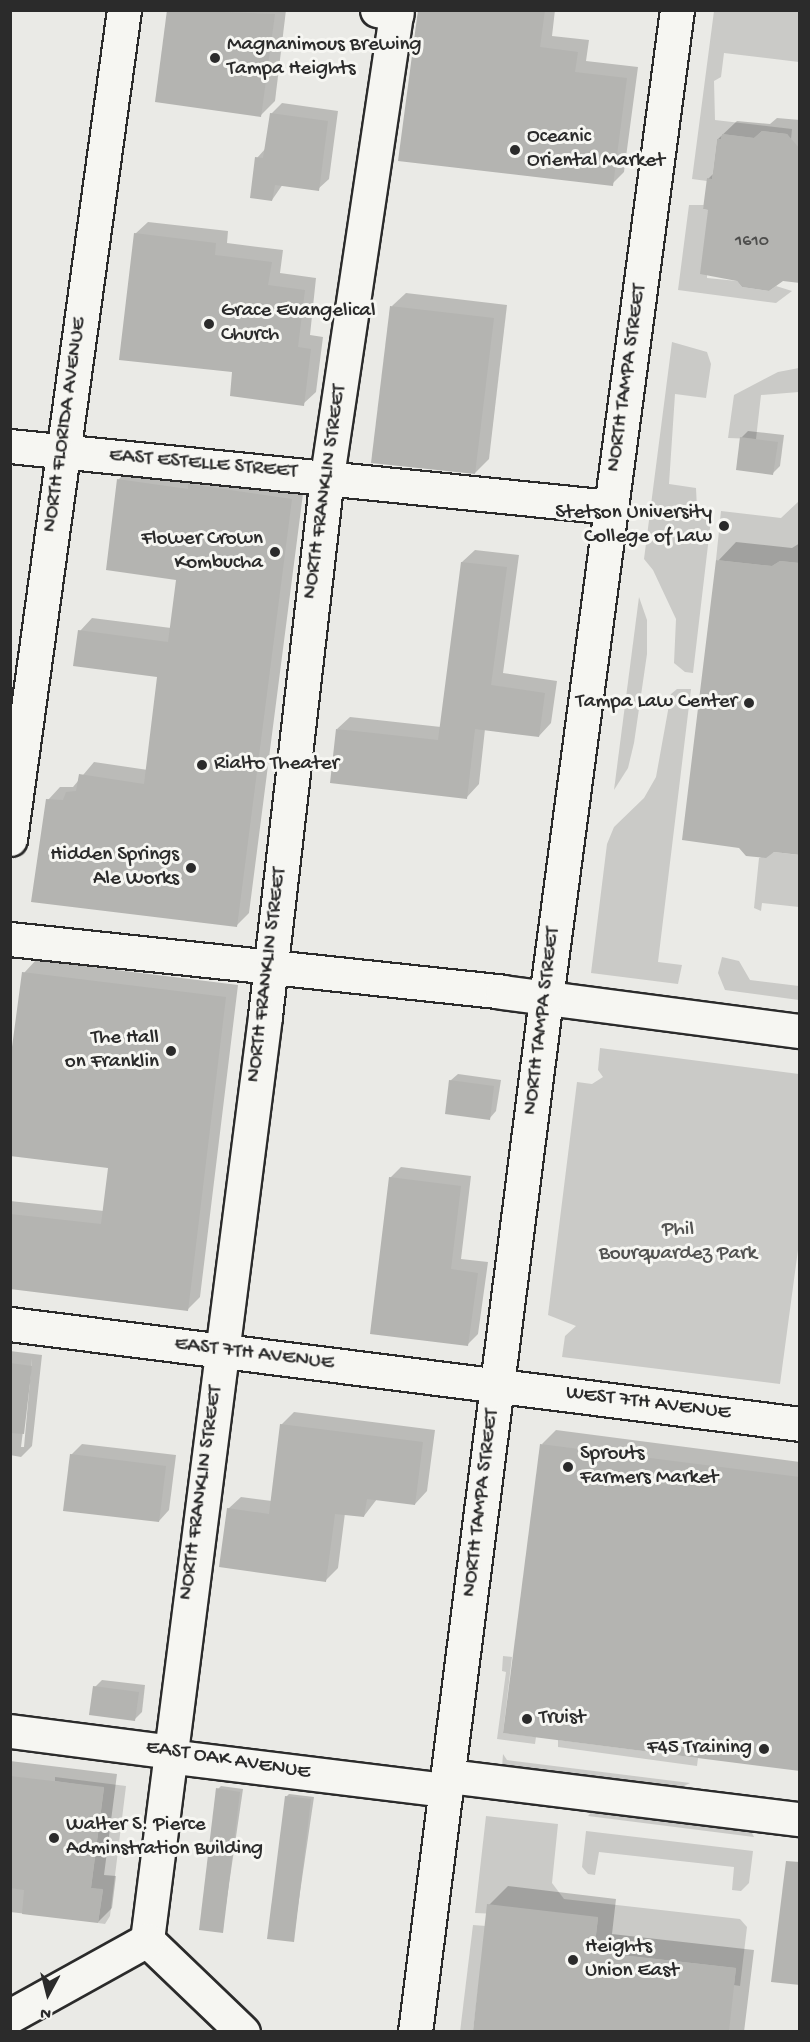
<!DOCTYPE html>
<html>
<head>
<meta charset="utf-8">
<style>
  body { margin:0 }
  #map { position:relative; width:810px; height:2042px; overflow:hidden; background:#eaeae6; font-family:"Gochi Hand",sans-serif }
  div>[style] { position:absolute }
  .green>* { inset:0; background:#cacac7 }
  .shadow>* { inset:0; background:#0003 }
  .building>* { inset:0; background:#b4b4b1 }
  .roads { filter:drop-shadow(2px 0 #2b2b2b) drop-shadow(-2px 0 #2b2b2b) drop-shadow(0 2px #2b2b2b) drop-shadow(0 -2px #2b2b2b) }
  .minor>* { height:33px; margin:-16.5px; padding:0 16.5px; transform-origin:16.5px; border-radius:16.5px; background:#f6f6f2 }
  .major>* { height:33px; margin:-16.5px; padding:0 16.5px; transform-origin:16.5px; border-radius:16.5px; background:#f6f6f2 }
  .dots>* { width:16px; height:16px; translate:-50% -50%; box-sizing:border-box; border:3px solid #f6f6f2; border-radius:50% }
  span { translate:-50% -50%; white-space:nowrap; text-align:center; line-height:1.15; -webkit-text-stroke:6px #f6f6f2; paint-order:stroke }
  .number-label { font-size:18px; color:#4d4d4c }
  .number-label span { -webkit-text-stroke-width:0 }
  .poi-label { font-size:21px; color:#2b2b2b }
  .left { translate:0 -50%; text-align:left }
  .right { translate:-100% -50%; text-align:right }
  .street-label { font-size:21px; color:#2b2b2b }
  .park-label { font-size:21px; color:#535352 }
  .frame { position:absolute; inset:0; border:12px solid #2b2b2b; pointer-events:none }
  .north { position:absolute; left:18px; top:1964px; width:60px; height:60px; -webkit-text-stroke:4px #f6f6f2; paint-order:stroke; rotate:187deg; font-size:16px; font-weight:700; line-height:24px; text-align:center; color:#2b2b2b }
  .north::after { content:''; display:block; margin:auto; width:21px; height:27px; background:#2b2b2b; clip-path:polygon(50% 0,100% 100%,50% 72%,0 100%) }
</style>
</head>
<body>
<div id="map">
  <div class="green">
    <i style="clip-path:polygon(714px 11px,799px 11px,799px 62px,724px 53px,721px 77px,714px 81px,715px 120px,792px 129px,791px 139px,787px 134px,762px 131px,754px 138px,722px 134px,721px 139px,717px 139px,712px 179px,707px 181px,692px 179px)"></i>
    <i style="clip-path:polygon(689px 205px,704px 205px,703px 209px,708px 210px,707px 278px,737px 281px,742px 287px,769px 291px,776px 286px,792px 291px,776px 303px,678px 290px)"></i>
    <i style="clip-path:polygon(672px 342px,707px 352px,711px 364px,706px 398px,675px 394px,669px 484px,696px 488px,697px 509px,712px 511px,693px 673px,685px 672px,674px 663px,676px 619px,653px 570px,644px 559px)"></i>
    <i style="clip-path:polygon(799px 368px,799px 392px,761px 395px,756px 439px,728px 438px,734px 395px,778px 372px)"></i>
    <i style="clip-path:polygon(799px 501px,799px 563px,780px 561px,772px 566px,716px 560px,721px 511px,781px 518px)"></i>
    <i style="clip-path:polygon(639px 597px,647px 620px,647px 654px,634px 743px,628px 768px,614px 790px)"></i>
    <i style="clip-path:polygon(677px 689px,691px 689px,658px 962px,682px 965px,678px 984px,591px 973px,607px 844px,614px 827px,644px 798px,656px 777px,671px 694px)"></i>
    <i style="clip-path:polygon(774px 852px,799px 855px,799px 907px,762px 903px,761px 911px,754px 908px,759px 858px)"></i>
    <i style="clip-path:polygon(722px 957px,739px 961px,750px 980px,799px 986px,799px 1000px,725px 990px,718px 973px)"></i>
    <i style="clip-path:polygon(600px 1048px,799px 1074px,800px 1235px,780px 1384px,562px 1357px,565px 1336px,576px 1326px,548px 1315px,577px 1082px,592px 1084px,603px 1077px,598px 1070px)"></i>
    <i style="clip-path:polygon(503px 1656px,512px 1657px,503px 1733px,536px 1737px,535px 1744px,497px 1739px,506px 1672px,502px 1671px)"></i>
    <i style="clip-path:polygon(558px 1740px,698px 1758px,697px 1766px,558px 1747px)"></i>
    <i style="clip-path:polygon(503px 1754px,507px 1760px,690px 1783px,676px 1790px,502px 1768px)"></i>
    <i style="clip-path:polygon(55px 1777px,126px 1786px,110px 1916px,105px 1924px,98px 1923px,103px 1890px,91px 1888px,104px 1788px,55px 1781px)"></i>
    <i style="clip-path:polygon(595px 1808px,749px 1827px,754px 1837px,588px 1816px)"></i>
    <i style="clip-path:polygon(486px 1816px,558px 1824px,552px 1883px,564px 1899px,740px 1919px,747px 1927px,740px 1986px,734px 1985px,736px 1968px,594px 1952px,598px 1918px,475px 1913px)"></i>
    <i style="clip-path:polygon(586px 1831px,753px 1851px,749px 1883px,741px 1891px,732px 1890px,734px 1867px,599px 1852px,595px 1875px,588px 1874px,582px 1867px)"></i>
    <i style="clip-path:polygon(473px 1925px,486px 1926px,473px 2031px,460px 2032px)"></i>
  </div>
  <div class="shadow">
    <i style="clip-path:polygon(168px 10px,286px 10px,275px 101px,261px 115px)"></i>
    <i style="clip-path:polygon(420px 10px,555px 10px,552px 36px,589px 40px,586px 61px,638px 67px,624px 172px,612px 184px)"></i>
    <i style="clip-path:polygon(282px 103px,338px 111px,329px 179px,318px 189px,283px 184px,272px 200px,257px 158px,266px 148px,271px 114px)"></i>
    <i style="clip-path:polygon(777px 118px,800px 120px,800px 280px,710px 209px,708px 179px,714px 173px,718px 139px,737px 121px,770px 124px)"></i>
    <i style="clip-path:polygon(148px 222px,228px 231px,227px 243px,283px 250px,280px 273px,316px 278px,310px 335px,323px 337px,316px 392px,303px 404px,234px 371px,135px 234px)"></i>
    <i style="clip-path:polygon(406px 293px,507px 305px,489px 459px,475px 473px,392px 306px)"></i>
    <i style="clip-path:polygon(748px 431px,784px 435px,780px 466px,773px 473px,741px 438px)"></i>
    <i style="clip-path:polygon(131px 467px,304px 486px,249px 913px,236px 926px,48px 800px,60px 787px,73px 787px,94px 762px,148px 770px,159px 675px,80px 631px,92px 618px,171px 628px,177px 578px,118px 480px)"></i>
    <i style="clip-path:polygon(736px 542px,792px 548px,800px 543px,800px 854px,718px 561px)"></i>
    <i style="clip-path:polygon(475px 550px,519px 555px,503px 673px,557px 681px,551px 723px,539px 736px,485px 729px,479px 784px,467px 797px,337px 729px,350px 717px,441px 727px,462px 562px)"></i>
    <i style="clip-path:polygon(36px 960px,238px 985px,200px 1297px,187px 1310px,10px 1288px,10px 1201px,104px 1211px,110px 1166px,24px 973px)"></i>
    <i style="clip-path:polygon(458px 1074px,501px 1080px,496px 1111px,489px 1119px,450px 1081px)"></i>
    <i style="clip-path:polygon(401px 1167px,471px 1176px,461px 1259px,488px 1262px,478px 1334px,467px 1345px,390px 1178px)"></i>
    <i style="clip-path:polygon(evenodd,10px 1351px,42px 1355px,32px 1446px,21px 1457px,10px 1455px,10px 1351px,32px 1358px,24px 1447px,21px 1447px,32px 1358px)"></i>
    <i style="clip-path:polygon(294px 1412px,435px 1430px,427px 1491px,415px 1504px,377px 1499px,364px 1516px,345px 1513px,338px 1568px,325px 1581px,228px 1509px,241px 1497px,272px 1501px,281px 1425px)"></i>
    <i style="clip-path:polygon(556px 1430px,800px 1462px,800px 1770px,542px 1444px)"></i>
    <i style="clip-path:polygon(82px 1444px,176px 1455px,169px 1510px,159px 1521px,71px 1455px)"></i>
    <i style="clip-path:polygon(102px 1680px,145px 1685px,142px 1712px,135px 1719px,95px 1687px)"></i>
    <i style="clip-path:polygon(10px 1761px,117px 1774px,104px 1875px,116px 1876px,112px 1908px,98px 1922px,10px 1912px)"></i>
    <i style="clip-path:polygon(221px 1786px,243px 1789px,222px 1932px,218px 1789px)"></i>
    <i style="clip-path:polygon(289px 1794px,314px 1797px,293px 1940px,286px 1797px)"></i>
    <i style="clip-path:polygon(508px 1886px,616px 1899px,612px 1934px,754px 1950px,744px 2032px,474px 2032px,489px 1905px)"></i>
  </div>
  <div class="building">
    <i style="clip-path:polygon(167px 10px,275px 14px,261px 117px,155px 102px)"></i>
    <i style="clip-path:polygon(418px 10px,545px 10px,540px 47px,578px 52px,575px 72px,627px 78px,613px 186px,398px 161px)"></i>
    <i style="clip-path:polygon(270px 113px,328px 121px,319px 191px,275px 185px,272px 201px,250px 198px,255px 157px,263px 158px)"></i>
    <i style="clip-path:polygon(762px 131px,787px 134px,800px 149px,800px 283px,783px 281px,769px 291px,742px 287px,737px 281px,700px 274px,708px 210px,703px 209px,707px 178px,712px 179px,717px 139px,721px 139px,722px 134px,754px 138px)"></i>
    <i style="clip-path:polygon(134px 233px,216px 243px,215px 255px,272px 262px,268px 285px,305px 290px,298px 347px,311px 349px,304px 406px,230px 396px,232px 372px,119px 360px)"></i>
    <i style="clip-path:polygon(390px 306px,494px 318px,475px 474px,371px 463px)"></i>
    <i style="clip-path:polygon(740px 437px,778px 442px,773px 475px,736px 470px)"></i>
    <i style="clip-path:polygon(117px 479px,188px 489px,188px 484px,292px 499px,237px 927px,31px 902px,46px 799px,63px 800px,66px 792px,76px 791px,79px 774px,144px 784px,157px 677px,73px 666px,78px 630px,168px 642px,176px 580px,106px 570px)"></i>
    <i style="clip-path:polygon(716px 560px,772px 566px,780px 561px,800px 563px,800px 855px,774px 852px,766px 858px,746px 856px,739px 848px,682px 840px)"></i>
    <i style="clip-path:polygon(461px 562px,507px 567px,491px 685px,545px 693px,539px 737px,475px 729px,467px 799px,330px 783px,336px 729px,438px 740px)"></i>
    <i style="clip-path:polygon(22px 972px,226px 997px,188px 1311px,10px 1289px,10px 1214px,101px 1224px,108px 1168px,10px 1156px,10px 1062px)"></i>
    <i style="clip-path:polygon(449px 1080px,494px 1086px,490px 1120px,445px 1114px)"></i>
    <i style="clip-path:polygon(389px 1177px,461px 1186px,451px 1269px,478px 1273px,468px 1346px,370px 1334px)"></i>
    <i style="clip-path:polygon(10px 1363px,32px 1366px,24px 1434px,10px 1433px)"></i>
    <i style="clip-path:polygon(280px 1424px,423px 1442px,415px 1505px,367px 1499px,364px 1517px,335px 1514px,326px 1582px,219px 1567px,227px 1508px,269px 1514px)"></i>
    <i style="clip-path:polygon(540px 1444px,800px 1477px,800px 1771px,503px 1733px)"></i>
    <i style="clip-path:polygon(70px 1454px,166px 1466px,159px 1522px,63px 1511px)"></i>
    <i style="clip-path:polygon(93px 1686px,139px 1692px,135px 1721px,89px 1715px)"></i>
    <i style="clip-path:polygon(10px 1776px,104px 1787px,91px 1888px,103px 1889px,98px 1923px,22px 1914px,24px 1890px,10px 1888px)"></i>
    <i style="clip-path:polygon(216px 1788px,240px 1792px,223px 1933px,199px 1930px)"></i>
    <i style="clip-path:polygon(285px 1796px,311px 1799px,294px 1942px,267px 1939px)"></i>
    <i style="clip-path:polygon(786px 1861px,800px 1862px,800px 1985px,771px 1982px)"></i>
    <i style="clip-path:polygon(487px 1904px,598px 1917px,594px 1952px,736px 1968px,729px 2031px,473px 2031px)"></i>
  </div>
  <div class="roads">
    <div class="minor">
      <i style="left:10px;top:446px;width:604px;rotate:5.8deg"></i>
      <i style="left:10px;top:939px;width:495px;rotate:6.1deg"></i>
      <i style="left:502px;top:992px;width:301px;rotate:7.5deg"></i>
      <i style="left:10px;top:1324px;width:796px;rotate:7.21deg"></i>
      <i style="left:10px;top:1731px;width:155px;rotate:7.4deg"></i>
      <i style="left:164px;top:1751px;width:6px;rotate:51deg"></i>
      <i style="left:168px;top:1756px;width:280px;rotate:7deg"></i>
      <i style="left:448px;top:1776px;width:355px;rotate:7deg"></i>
      <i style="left:147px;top:1940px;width:932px;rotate:-82.72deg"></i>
      <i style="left:265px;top:1016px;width:544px;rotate:-83.45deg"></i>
      <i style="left:327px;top:476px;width:471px;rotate:-81.5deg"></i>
      <i style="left:147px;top:1940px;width:133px;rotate:43.8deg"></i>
      <i style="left:10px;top:2016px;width:157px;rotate:-29deg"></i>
    </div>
    <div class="major">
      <i style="left:377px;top:10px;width:20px;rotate:11deg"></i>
      <i style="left:10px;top:839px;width:837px;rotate:-82.17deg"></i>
      <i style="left:415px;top:2032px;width:1042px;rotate:-82.78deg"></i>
      <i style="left:546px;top:998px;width:997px;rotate:-82.45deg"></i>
    </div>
  </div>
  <div class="dots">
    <i style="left:215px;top:58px;background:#2b2b2b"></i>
    <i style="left:515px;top:150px;background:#2b2b2b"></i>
    <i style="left:209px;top:324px;background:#2b2b2b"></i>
    <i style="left:724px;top:526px;background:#2b2b2b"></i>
    <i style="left:275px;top:552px;background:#2b2b2b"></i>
    <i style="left:749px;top:703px;background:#2b2b2b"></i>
    <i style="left:202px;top:765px;background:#2b2b2b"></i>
    <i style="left:191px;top:868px;background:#2b2b2b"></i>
    <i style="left:171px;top:1051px;background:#2b2b2b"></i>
    <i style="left:568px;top:1467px;background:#2b2b2b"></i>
    <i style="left:527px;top:1719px;background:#2b2b2b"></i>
    <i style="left:764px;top:1749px;background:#2b2b2b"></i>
    <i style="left:54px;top:1838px;background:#2b2b2b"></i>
    <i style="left:573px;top:1960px;background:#2b2b2b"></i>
  </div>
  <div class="number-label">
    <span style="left:752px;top:242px">1610</span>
  </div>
  <div class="poi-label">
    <span class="left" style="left:227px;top:58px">Magnanimous Brewing<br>Tampa Heights</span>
    <span class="left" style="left:527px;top:150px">Oceanic<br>Oriental Market</span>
    <span class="left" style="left:221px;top:324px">Grace Evangelical<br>Church</span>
    <span class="right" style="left:712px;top:526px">Stetson University<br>College of Law</span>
    <span class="right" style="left:263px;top:552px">Flower Crown<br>Kombucha</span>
    <span class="right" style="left:737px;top:703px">Tampa Law Center</span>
    <span class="left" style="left:214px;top:765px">Rialto Theater</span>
    <span class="right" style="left:179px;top:868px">Hidden Springs<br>Ale Works</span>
    <span class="right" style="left:159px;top:1051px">The Hall<br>on Franklin</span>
    <span class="left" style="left:580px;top:1467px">Sprouts<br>Farmers Market</span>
    <span class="left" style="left:539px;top:1719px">Truist</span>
    <span class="right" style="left:752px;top:1749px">F45 Training</span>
    <span class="left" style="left:66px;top:1838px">Walter S. Pierce<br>Adminstration Building</span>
    <span class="left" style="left:585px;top:1960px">Heights<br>Union East</span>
  </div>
  <div class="street-label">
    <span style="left:628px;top:378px;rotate:-82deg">NORTH TAMPA STREET</span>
    <span style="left:66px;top:425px;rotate:-82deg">NORTH FLORIDA AVENUE</span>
    <span style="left:203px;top:465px;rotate:5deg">EAST ESTELLE STREET</span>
    <span style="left:326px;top:492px;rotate:-82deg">NORTH FRANKLIN STREET</span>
    <span style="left:268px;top:975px;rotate:-83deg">NORTH FRANKLIN STREET</span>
    <span style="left:543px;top:1021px;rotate:-83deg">NORTH TAMPA STREET</span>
    <span style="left:254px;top:1355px;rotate:7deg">EAST 7TH AVENUE</span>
    <span style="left:648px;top:1404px;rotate:7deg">WEST 7TH AVENUE</span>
    <span style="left:202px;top:1493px;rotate:-82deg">NORTH FRANKLIN STREET</span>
    <span style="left:482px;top:1503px;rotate:-83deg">NORTH TAMPA STREET</span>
    <span style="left:228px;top:1761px;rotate:9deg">EAST OAK AVENUE</span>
  </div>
  <div class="park-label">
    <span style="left:678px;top:1243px">Phil<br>Bourquardez Park</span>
  </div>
  <div class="frame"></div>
  <div class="north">N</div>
</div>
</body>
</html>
